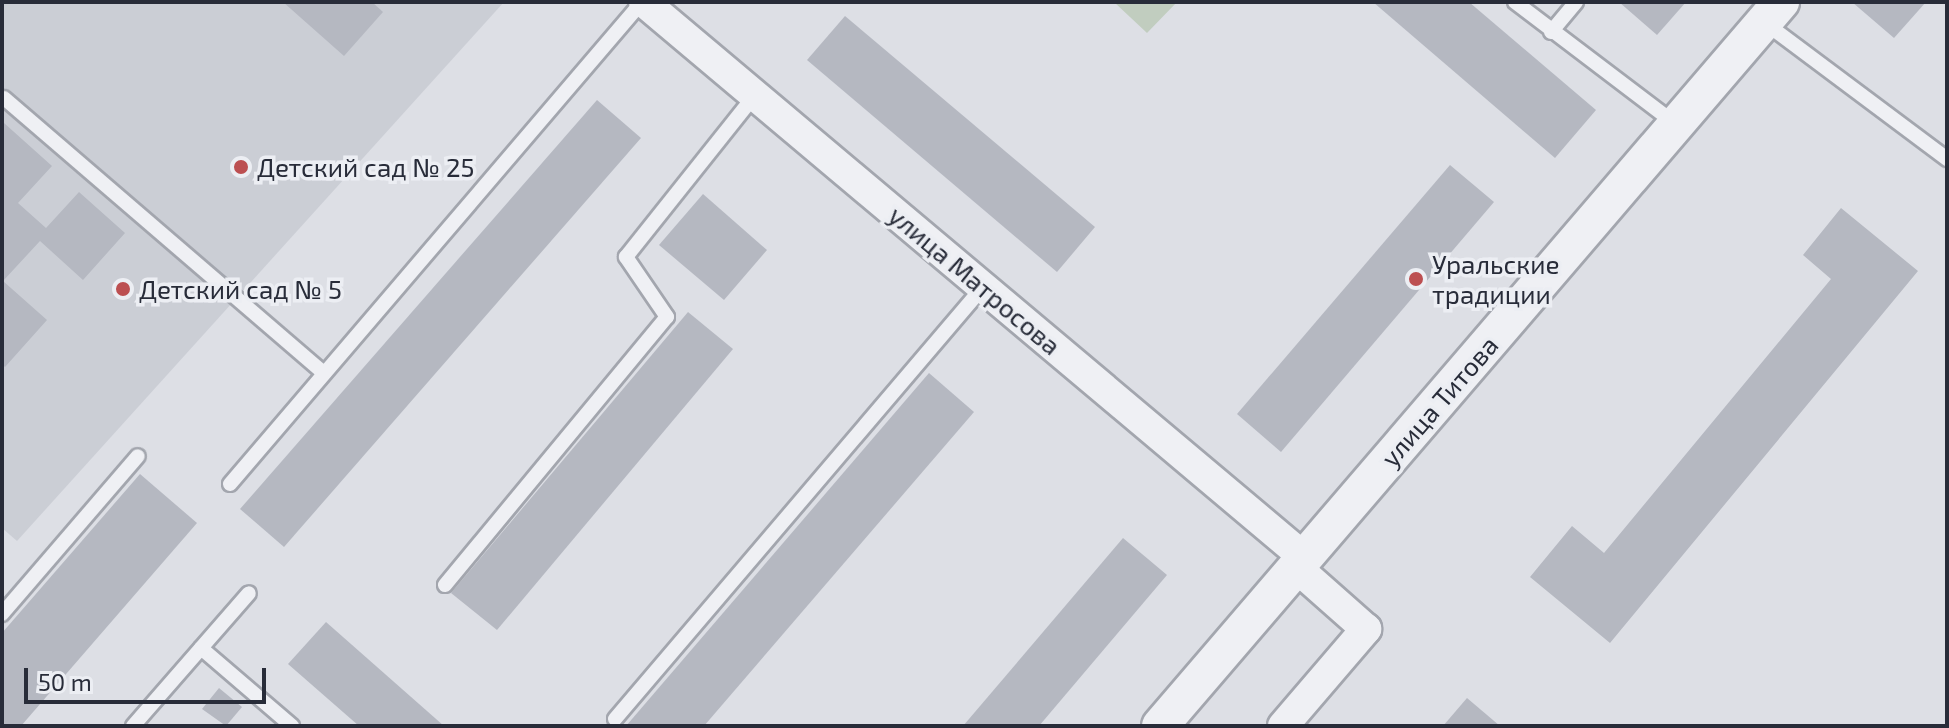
<!DOCTYPE html>
<html>
<head>
<meta charset="utf-8">
<style>
  body { margin:0 }
  #map { position:relative; width:1949px; height:728px; overflow:hidden; background:#dddfe5; font-family:"Exo 2",sans-serif }
  div>[style] { position:absolute }
  .built>* { inset:0; background:#cbced5 }
  .green>* { inset:0; background:#c1cdbf }
  .building>* { inset:0; background:#b5b8c1 }
  .roads { filter:drop-shadow(2px 0 #a3a6ae) drop-shadow(-2px 0 #a3a6ae) drop-shadow(0 2px #a3a6ae) drop-shadow(0 -2px #a3a6ae) }
  .service>* { height:14px; margin:-7px; padding:0 7px; transform-origin:7px; border-radius:7px; background:#eff0f4 }
  .minor>* { height:30px; margin:-15px; padding:0 15px; transform-origin:15px; border-radius:15px; background:#eff0f4 }
  .tertiary>* { height:36px; margin:-18px; padding:0 18px; transform-origin:18px; border-radius:18px; background:#eff0f4 }
  .dots>* { width:22px; height:22px; translate:-50% -50%; box-sizing:border-box; border:4px solid #eceef3; border-radius:50% }
  span { translate:-50% -50%; white-space:nowrap; text-align:center; line-height:1.15; -webkit-text-stroke:7px #eceef3; paint-order:stroke }
  .poi-label { font-size:26px; color:#282c39 }
  .left { translate:0 -50%; text-align:left }
  .street-label { font-size:26px; color:#282c39 }
  .frame { position:absolute; inset:0; border:4px solid #282c39; pointer-events:none }
  .scale { position:absolute; left:24px; top:668px; width:242px; height:36px; box-sizing:border-box; border:4px solid #282c39; border-top:0; padding-left:10px; font-size:24px; line-height:28px; white-space:nowrap; color:#282c39; -webkit-text-stroke:6px #eceef3; paint-order:stroke }
</style>
</head>
<body>
<div id="map">
  <div class="built">
    <i style="clip-path:polygon(2px 2px,504px 2px,17px 541px,2px 528px)"></i>
  </div>
  <div class="green">
    <i style="clip-path:polygon(1114px 2px,1177px 2px,1147px 33px)"></i>
  </div>
  <div class="building">
    <i style="clip-path:polygon(283px 2px,372px 2px,383px 12px,344px 56px)"></i>
    <i style="clip-path:polygon(1373px 2px,1469px 2px,1596px 110px,1555px 158px)"></i>
    <i style="clip-path:polygon(1619px 2px,1686px 2px,1657px 35px)"></i>
    <i style="clip-path:polygon(1852px 2px,1926px 2px,1894px 38px)"></i>
    <i style="clip-path:polygon(845px 16px,1095px 227px,1057px 272px,807px 60px)"></i>
    <i style="clip-path:polygon(597px 100px,641px 138px,284px 547px,240px 509px)"></i>
    <i style="clip-path:polygon(4px 123px,52px 166px,18px 203px,46px 228px,79px 192px,125px 233px,83px 280px,40px 241px,3px 281px,47px 320px,5px 367px,2px 364px)"></i>
    <i style="clip-path:polygon(1450px 165px,1494px 202px,1281px 452px,1237px 414px)"></i>
    <i style="clip-path:polygon(703px 194px,767px 250px,724px 300px,659px 245px)"></i>
    <i style="clip-path:polygon(1841px 208px,1918px 271px,1610px 643px,1530px 577px,1572px 526px,1604px 553px,1831px 279px,1803px 255px)"></i>
    <i style="clip-path:polygon(688px 312px,733px 349px,497px 630px,451px 593px)"></i>
    <i style="clip-path:polygon(929px 373px,974px 412px,704px 726px,626px 726px)"></i>
    <i style="clip-path:polygon(140px 474px,197px 523px,21px 726px,2px 726px,2px 633px)"></i>
    <i style="clip-path:polygon(1123px 538px,1167px 575px,1039px 726px,963px 726px)"></i>
    <i style="clip-path:polygon(326px 622px,444px 726px,359px 726px,288px 664px)"></i>
    <i style="clip-path:polygon(219px 688px,242px 707px,226px 726px,202px 709px)"></i>
    <i style="clip-path:polygon(1467px 698px,1500px 726px,1443px 726px)"></i>
  </div>
  <div class="roads">
    <div class="service">
      <i style="left:1515px;top:2px;width:202px;rotate:37.2deg"></i>
      <i style="left:1764px;top:22px;width:229px;rotate:36.8deg"></i>
      <i style="left:1551px;top:32px;width:39px;rotate:-50deg"></i>
      <i style="left:4px;top:98px;width:422px;rotate:40.7deg"></i>
      <i style="left:230px;top:484px;width:634px;rotate:-49.48deg"></i>
      <i style="left:445px;top:585px;width:348px;rotate:-50.4deg"></i>
      <i style="left:667px;top:317px;width:73px;rotate:-124.3deg"></i>
      <i style="left:626px;top:257px;width:207px;rotate:-51.5deg"></i>
      <i style="left:2px;top:614px;width:208px;rotate:-49.3deg"></i>
      <i style="left:201px;top:648px;width:120px;rotate:40.6deg"></i>
      <i style="left:615px;top:719px;width:567px;rotate:-49.57deg"></i>
      <i style="left:133px;top:726px;width:176px;rotate:-48.9deg"></i>
    </div>
    <div class="minor">
      <i style="left:644px;top:2px;width:864px;rotate:40.07deg"></i>
      <i style="left:1283px;top:726px;width:128px;rotate:-49.4deg"></i>
      <i style="left:1366px;top:629px;width:94px;rotate:-138.5deg"></i>
    </div>
    <div class="tertiary">
      <i style="left:1160px;top:726px;width:954px;rotate:-49.38deg"></i>
    </div>
  </div>
  <div class="dots">
    <i style="left:241px;top:167px;background:#bc4f51"></i>
    <i style="left:1416px;top:279px;background:#bc4f51"></i>
    <i style="left:123px;top:289px;background:#bc4f51"></i>
  </div>
  <div class="poi-label">
    <span class="left" style="left:257px;top:167px">Детский сад № 25</span>
    <span class="left" style="left:1432px;top:279px">Уральские<br>традиции</span>
    <span class="left" style="left:139px;top:289px">Детский сад № 5</span>
  </div>
  <div class="street-label">
    <span style="left:975px;top:280px;rotate:40deg">улица Матросова</span>
    <span style="left:1439px;top:401px;rotate:-49deg">улица Титова</span>
  </div>
  <div class="frame"></div>
  <div class="scale">50 m</div>
</div>
</body>
</html>
